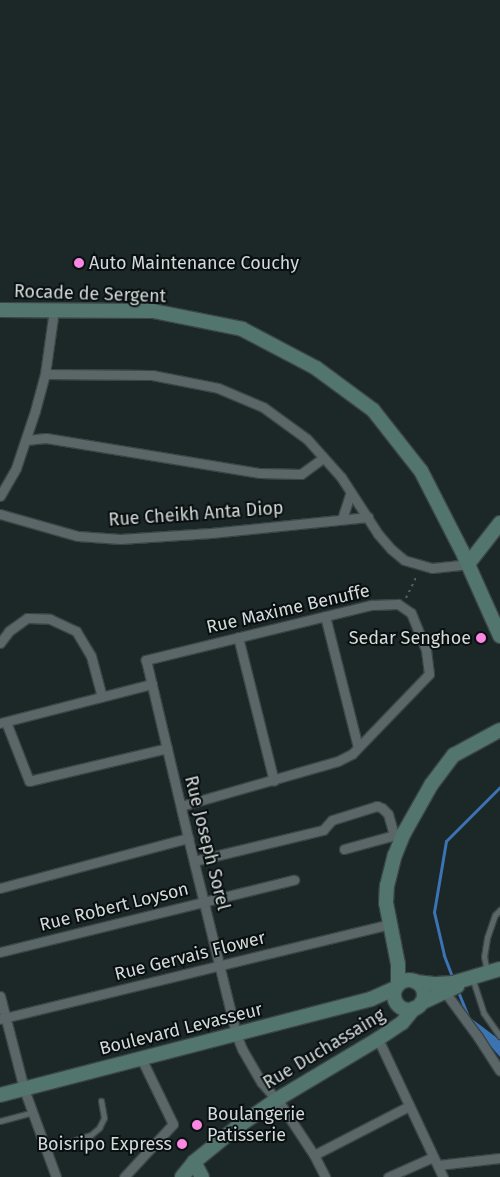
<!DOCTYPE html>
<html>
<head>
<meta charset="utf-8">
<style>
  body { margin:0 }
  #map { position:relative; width:500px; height:1177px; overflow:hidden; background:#1c2728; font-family:"Fira Sans",sans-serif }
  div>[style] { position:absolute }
  .water>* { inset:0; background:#3c73b2 }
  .stream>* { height:3px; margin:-1.5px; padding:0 1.5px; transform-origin:1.5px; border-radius:1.5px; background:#3c73b2 }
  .path>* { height:2px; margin-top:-1px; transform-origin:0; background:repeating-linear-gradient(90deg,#535d5e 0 2.5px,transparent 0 6.5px) }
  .roads { filter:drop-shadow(1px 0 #3b4545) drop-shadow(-1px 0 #3b4545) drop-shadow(0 1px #3b4545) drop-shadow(0 -1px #3b4545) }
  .lane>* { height:4.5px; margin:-2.25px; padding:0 2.25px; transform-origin:2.25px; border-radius:2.25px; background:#5a6667 }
  .street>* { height:9px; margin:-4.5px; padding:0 4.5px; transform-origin:4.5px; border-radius:4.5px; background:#5a6667 }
  .secondary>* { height:14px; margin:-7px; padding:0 7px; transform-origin:7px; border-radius:7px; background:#52756e }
  .secondary>.ring { margin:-7px; padding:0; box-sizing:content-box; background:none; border:14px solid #52756e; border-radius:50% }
  .dots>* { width:14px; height:14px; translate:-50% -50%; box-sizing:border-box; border:2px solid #0a0f0f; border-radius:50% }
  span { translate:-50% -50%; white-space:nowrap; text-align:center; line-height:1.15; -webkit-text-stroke:4px #0a0f0f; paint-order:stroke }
  .poi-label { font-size:18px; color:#d3dada }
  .left { translate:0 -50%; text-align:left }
  .right { translate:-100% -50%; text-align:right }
  .street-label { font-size:18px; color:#d3dada }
</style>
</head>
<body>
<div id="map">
  <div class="water">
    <i style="clip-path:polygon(468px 1016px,500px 1040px,500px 1057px,470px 1022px)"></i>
  </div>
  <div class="stream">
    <i style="left:453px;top:979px;width:26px;rotate:-111deg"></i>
    <i style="left:444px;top:955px;width:44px;rotate:-103.1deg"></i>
    <i style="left:434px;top:912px;width:72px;rotate:-80.4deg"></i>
    <i style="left:446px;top:841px;width:76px;rotate:-45deg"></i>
    <i style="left:457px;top:989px;width:31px;rotate:68deg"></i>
  </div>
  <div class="path">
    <i style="left:406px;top:598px;width:25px;rotate:-64deg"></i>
  </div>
  <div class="roads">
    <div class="lane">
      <i style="left:487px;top:972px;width:15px;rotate:-101deg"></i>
      <i style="left:484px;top:957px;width:19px;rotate:-81deg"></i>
      <i style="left:487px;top:938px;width:24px;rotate:-71deg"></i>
      <i style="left:495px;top:915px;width:7px;rotate:-45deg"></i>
      <i style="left:473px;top:979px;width:36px;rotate:72deg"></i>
      <i style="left:484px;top:1013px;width:28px;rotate:55deg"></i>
      <i style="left:0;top:1121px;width:34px;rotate:-15deg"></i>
      <i style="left:46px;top:1150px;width:47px;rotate:-18.4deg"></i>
      <i style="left:91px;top:1135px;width:11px;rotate:-41deg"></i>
      <i style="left:99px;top:1128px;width:11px;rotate:-63deg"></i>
      <i style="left:104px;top:1118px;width:17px;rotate:-100deg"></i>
    </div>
    <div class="street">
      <i style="left:45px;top:374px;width:107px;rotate:0.5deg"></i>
      <i style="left:152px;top:375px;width:67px;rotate:11.1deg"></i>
      <i style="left:218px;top:388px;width:49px;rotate:22.9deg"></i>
      <i style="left:263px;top:407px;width:54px;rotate:36deg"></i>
      <i style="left:307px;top:439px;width:51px;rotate:48.2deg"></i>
      <i style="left:341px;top:477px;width:68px;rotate:57deg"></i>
      <i style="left:378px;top:534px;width:20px;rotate:49deg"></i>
      <i style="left:391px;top:549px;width:17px;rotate:40deg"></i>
      <i style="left:404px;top:560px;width:29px;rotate:16deg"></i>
      <i style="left:432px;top:568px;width:36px;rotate:-6deg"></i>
      <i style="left:26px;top:440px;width:20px;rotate:-6deg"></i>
      <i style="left:46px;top:438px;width:217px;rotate:9.3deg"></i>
      <i style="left:260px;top:473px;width:41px;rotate:1.4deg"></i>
      <i style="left:301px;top:474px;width:27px;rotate:-36deg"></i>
      <i style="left:0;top:496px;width:32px;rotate:-60deg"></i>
      <i style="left:16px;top:468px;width:60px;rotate:-71.6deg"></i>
      <i style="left:35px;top:411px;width:38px;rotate:-75deg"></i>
      <i style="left:45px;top:374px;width:65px;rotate:-82deg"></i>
      <i style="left:0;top:514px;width:81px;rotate:15.8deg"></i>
      <i style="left:78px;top:536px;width:42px;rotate:4.1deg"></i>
      <i style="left:120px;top:539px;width:91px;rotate:-3.8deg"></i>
      <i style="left:211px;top:533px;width:158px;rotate:-5.8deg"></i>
      <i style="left:342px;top:519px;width:28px;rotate:-72deg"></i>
      <i style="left:325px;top:616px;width:135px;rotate:75.9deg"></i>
      <i style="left:238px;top:637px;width:148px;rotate:76deg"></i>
      <i style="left:0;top:643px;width:15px;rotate:-53deg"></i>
      <i style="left:9px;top:631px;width:22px;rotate:-36deg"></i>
      <i style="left:27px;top:618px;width:23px;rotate:2deg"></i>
      <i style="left:50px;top:619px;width:29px;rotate:25deg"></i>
      <i style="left:76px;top:631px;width:29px;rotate:59deg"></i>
      <i style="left:91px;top:656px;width:42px;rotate:75deg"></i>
      <i style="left:6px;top:722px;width:63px;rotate:68.7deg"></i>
      <i style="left:29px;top:781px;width:142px;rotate:-13.4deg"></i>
      <i style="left:0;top:723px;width:157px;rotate:-14.4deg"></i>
      <i style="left:181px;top:806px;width:163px;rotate:-16deg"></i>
      <i style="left:338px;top:761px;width:16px;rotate:-27deg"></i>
      <i style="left:352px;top:754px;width:111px;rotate:-46.1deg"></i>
      <i style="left:429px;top:674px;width:24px;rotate:-97deg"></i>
      <i style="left:426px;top:650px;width:40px;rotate:-112deg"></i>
      <i style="left:411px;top:613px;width:16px;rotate:-145deg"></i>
      <i style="left:398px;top:604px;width:27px;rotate:178deg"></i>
      <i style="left:371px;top:605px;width:232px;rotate:166.3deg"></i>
      <i style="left:146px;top:660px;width:183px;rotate:76.7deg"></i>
      <i style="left:188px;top:838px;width:202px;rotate:76.2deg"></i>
      <i style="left:236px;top:1034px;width:16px;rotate:68deg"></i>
      <i style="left:242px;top:1049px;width:39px;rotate:60deg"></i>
      <i style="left:262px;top:1083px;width:29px;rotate:49deg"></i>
      <i style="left:281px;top:1105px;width:60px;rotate:56.6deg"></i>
      <i style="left:314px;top:1155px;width:25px;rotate:63deg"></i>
      <i style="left:344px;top:849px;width:57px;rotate:-15.3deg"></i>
      <i style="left:194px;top:861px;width:133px;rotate:-13.5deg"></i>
      <i style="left:323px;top:830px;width:13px;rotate:-48deg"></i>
      <i style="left:332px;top:820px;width:47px;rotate:-17.3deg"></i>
      <i style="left:377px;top:806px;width:5px;rotate:22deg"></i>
      <i style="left:382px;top:808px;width:8px;rotate:45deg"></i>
      <i style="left:388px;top:814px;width:22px;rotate:74deg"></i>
      <i style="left:0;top:888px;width:195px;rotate:-14.9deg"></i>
      <i style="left:0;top:952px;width:303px;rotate:-13.8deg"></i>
      <i style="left:445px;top:992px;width:56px;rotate:53.7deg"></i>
      <i style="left:478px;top:1037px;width:40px;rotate:57.1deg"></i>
      <i style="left:0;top:996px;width:96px;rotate:75.5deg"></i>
      <i style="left:24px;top:1089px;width:94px;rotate:70deg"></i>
      <i style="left:0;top:1019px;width:400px;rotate:-13.7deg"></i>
      <i style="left:378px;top:1039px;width:153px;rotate:64.8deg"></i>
      <i style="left:314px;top:1155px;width:107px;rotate:-27.3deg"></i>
      <i style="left:438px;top:1165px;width:62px;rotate:-6.4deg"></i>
      <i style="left:124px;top:1177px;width:72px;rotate:-47.2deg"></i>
      <i style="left:173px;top:1124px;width:73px;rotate:-115.9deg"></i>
      <i style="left:388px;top:1177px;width:49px;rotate:-24deg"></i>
    </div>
    <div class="secondary">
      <i style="left:0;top:310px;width:153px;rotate:0.4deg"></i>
      <i style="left:153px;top:311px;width:91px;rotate:11.4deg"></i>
      <i style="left:242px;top:329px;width:84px;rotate:27.8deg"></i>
      <i style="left:316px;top:368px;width:71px;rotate:36.4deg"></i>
      <i style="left:373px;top:410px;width:78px;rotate:51.8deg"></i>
      <i style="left:421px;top:471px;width:90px;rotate:62.9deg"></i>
      <i style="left:462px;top:551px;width:93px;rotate:65.9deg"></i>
      <i style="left:468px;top:564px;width:52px;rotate:-52deg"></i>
      <i class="ring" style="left:394px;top:980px;width:16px;height:16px"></i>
      <i style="left:416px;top:982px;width:20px;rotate:6deg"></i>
      <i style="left:436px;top:984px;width:17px;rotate:-3deg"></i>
      <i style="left:453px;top:983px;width:49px;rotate:-16.6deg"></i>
      <i style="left:398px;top:985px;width:21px;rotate:-90deg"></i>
      <i style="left:398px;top:964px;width:62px;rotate:-101.1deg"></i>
      <i style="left:386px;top:903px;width:17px;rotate:-87deg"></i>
      <i style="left:387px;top:886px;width:32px;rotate:-76deg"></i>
      <i style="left:395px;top:855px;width:24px;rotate:-68deg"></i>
      <i style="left:404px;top:833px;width:55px;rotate:-60.6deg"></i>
      <i style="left:431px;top:785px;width:38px;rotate:-53deg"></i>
      <i style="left:454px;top:755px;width:52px;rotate:-28.5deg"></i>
      <i style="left:421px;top:1003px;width:40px;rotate:-25deg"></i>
      <i style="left:0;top:1095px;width:383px;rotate:-14.5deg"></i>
      <i style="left:371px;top:999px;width:27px;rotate:-24deg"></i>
      <i style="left:194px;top:1162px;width:17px;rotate:62deg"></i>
      <i style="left:182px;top:1177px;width:19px;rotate:-51deg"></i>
      <i style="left:194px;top:1162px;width:55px;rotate:-39.1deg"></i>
      <i style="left:237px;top:1127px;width:47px;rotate:-34.7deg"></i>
      <i style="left:276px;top:1100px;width:119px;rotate:-30.9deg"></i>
      <i style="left:378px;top:1039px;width:29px;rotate:-34deg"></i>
      <i style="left:402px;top:1023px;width:19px;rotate:-51deg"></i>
    </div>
  </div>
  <div class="dots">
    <i style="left:79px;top:263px;background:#fb87e5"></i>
    <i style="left:481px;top:638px;background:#fb87e5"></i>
    <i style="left:197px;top:1125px;background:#fb87e5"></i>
    <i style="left:182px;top:1144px;background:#fb87e5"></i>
  </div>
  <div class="poi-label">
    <span class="left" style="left:89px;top:263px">Auto Maintenance Couchy</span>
    <span class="right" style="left:471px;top:638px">Sedar Senghoe</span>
    <span class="left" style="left:207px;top:1125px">Boulangerie<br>Patisserie</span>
    <span class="right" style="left:172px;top:1144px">Boisripo Express</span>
  </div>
  <div class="street-label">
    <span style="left:90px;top:294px;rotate:2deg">Rocade de Sergent</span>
    <span style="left:196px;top:514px;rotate:-4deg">Rue Cheikh Anta Diop</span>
    <span style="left:288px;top:609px;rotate:-13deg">Rue Maxime Benuffe</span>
    <span style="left:207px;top:843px;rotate:76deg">Rue Joseph Sorel</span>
    <span style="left:114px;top:907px;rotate:-14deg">Rue Robert Loyson</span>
    <span style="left:190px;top:956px;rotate:-14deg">Rue Gervais Flower</span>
    <span style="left:181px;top:1029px;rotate:-14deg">Boulevard Levasseur</span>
    <span style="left:324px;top:1049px;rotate:-31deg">Rue Duchassaing</span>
  </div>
</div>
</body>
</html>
